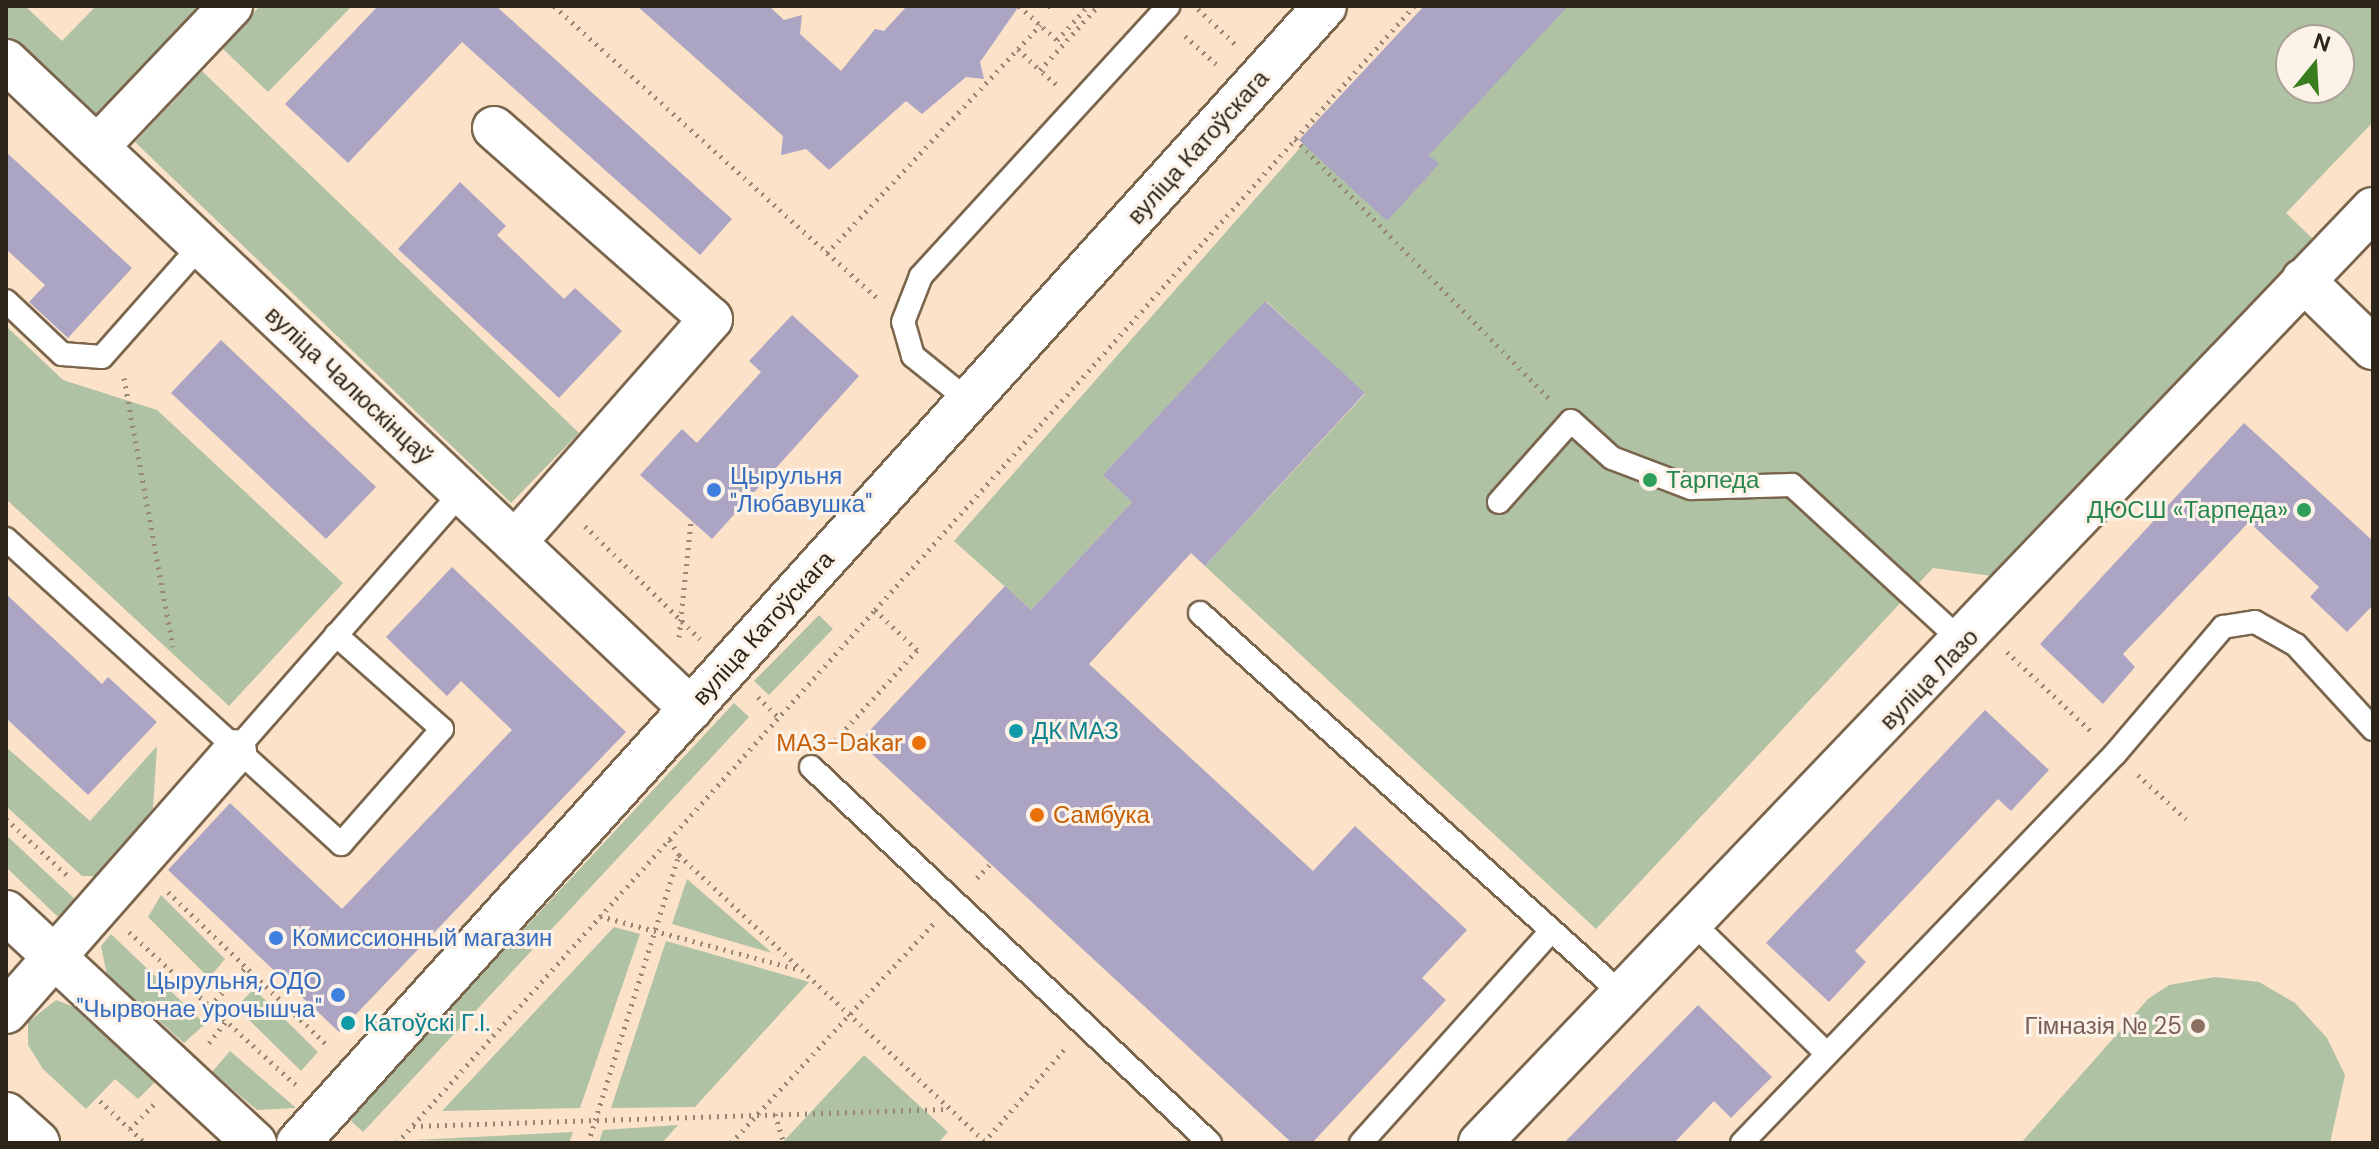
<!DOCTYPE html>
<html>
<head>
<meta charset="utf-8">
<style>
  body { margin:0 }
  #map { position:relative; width:2379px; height:1149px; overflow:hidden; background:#fbe2c8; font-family:"DM Sans",sans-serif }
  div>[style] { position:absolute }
  .green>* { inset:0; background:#afc2a4 }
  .building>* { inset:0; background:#aca4c3 }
  .path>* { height:5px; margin-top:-2.5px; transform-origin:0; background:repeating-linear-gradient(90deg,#988775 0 2px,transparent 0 8px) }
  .roads { filter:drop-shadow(2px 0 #7a654d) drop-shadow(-2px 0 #7a654d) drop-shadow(0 2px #7a654d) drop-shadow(0 -2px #7a654d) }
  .service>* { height:22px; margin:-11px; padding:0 11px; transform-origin:11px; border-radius:11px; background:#fff }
  .minor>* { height:42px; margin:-21px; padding:0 21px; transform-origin:21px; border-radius:21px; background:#fff }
  .primary>* { height:44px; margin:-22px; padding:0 22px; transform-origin:22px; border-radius:22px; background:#fff }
  .dots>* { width:22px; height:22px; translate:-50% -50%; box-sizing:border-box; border:4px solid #fcf2e8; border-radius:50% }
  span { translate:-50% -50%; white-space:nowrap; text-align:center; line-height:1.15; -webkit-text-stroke:6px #fcf2e8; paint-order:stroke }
  .street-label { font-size:24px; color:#2d241a }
  .shop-label { font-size:24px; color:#366cbe }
  .left { translate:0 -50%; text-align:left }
  .right { translate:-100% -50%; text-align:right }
  .leisure-label { font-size:24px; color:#27864d }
  .culture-label { font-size:24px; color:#0d838f }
  .food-label { font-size:24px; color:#c56008 }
  .education-label { font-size:24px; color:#785e54 }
  .frame { position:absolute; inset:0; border:8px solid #2d241a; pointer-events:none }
  .north { position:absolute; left:2275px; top:24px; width:80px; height:80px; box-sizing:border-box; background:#fcf2e8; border:2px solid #a9a096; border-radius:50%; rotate:18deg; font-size:22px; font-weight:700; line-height:32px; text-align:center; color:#2d241a }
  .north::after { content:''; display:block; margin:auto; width:28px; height:36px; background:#3a7d1e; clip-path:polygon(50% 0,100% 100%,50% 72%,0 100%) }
</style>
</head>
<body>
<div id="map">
  <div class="green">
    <i style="clip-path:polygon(6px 6px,25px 6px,62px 41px,96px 6px,205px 6px,96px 121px,6px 37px)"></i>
    <i style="clip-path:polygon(260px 6px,352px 6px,268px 92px,221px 47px)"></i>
    <i style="clip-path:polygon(evenodd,1425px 6px,2373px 6px,2373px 122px,2286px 213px,2319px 245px,1999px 577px,1933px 568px,1596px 929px,1205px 566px,1365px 394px,1266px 301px,1103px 475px,1132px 502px,1031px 610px,954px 541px,1425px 6px,2291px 40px,2339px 40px,2339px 88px,2291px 88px,2291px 40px)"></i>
    <i style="clip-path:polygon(202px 71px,579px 433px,511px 503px,135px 142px)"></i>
    <i style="clip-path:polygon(6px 326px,63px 380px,157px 410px,343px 583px,229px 706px,6px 499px)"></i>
    <i style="clip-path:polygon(819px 615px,833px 629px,769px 695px,754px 681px)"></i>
    <i style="clip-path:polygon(734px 703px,749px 717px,363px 1132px,348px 1118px)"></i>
    <i style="clip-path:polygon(157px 746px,153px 808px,103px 876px,82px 876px,6px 806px,6px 747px,90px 821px)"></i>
    <i style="clip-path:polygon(6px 835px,79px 903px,70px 914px,57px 916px,6px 867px)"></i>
    <i style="clip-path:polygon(687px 879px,772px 953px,672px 924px)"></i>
    <i style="clip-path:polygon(161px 895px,225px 959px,209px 978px,148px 917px)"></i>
    <i style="clip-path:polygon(614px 927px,640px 934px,580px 1108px,442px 1111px)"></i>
    <i style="clip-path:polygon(111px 934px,205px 1024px,184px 1043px,107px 975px,101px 946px)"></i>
    <i style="clip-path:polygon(666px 941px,809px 982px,695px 1107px,611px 1108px)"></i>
    <i style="clip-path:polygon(2215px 977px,2259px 982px,2295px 1003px,2327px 1038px,2345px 1075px,2330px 1143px,2021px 1143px,2148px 999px,2169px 985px)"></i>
    <i style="clip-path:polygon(254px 989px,318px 1052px,301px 1071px,236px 1007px)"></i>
    <i style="clip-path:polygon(56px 1000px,82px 1010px,155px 1082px,138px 1099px,115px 1079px,86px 1109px,43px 1069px,28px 1045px,28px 1022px)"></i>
    <i style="clip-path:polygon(230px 1051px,295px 1107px,295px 1108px,257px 1110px,212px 1072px)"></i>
    <i style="clip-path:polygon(864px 1055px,948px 1132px,938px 1143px,782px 1143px)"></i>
    <i style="clip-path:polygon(678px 1125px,662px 1143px,599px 1143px,603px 1130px)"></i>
    <i style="clip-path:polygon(573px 1132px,569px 1143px,415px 1140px)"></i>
  </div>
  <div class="building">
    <i style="clip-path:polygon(378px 6px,496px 6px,732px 219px,700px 255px,462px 42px,348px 163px,285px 104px)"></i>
    <i style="clip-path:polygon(637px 6px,769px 6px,784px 20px,802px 15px,800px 34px,841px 71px,875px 29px,884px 31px,907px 6px,1019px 6px,980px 62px,984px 79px,966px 77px,922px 114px,906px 101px,829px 170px,806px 149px,781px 155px,783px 136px)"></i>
    <i style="clip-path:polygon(1424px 6px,1568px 6px,1429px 155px,1439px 164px,1387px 221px,1299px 140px)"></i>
    <i style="clip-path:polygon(6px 152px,132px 268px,68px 338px,29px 302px,45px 285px,6px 249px)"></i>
    <i style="clip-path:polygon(460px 182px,506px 226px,497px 235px,564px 299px,575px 288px,622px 331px,559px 398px,398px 249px)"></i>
    <i style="clip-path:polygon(1265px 301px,1365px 393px,1205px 566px,1191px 553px,1089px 664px,1313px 871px,1355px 826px,1467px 930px,1422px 978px,1446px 1000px,1312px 1143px,1292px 1143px,859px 742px,1005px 586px,1031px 610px,1132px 502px,1103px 475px)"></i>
    <i style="clip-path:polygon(792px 315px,859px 376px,712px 539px,640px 475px,682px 429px,697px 443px,761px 372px,749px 361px)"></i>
    <i style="clip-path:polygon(221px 340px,376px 487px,326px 539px,171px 393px)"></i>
    <i style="clip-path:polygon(2244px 423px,2373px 541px,2373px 605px,2347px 632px,2310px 597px,2319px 587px,2249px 522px,2123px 654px,2135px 667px,2103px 704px,2040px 644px)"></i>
    <i style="clip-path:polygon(452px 567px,626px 732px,339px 1032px,168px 870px,230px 803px,342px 909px,512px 730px,461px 681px,447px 696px,386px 637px)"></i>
    <i style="clip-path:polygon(6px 594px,102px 684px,108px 677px,157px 722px,88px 795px,6px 718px)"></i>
    <i style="clip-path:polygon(1985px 710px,2049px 770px,2011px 811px,1998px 799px,1855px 951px,1866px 962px,1829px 1002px,1766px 943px)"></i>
    <i style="clip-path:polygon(1698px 1005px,1772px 1077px,1731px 1118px,1714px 1101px,1674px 1143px,1564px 1143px)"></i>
  </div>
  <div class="path">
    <i style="left:554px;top:6px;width:435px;rotate:42.1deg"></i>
    <i style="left:1019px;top:6px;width:51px;rotate:41.8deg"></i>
    <i style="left:1057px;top:40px;width:46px;rotate:-47.6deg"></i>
    <i style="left:1048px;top:6px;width:4px"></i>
    <i style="left:1198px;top:9px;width:51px;rotate:43.4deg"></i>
    <i style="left:1185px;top:36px;width:42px;rotate:42.1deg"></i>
    <i style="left:1018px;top:49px;width:33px;rotate:-47deg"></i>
    <i style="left:1056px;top:84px;width:21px;rotate:-139deg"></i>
    <i style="left:1040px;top:70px;width:86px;rotate:-47.8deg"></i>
    <i style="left:1295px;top:139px;width:363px;rotate:45.6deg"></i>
    <i style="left:827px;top:253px;width:279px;rotate:-46.9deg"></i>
    <i style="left:1018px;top:49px;width:30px;rotate:44deg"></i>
    <i style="left:124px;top:378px;width:273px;rotate:79.7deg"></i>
    <i style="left:585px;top:526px;width:161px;rotate:44.5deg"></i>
    <i style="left:875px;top:610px;width:810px;rotate:-48.25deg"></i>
    <i style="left:679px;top:637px;width:117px;rotate:-84.1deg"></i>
    <i style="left:2007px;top:652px;width:118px;rotate:43.3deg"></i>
    <i style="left:758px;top:697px;width:27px;rotate:45deg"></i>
    <i style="left:2138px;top:775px;width:65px;rotate:42.5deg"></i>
    <i style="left:6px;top:819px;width:86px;rotate:42.6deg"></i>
    <i style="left:679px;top:855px;width:417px;rotate:43.1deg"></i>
    <i style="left:977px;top:878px;width:19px;rotate:-47deg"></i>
    <i style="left:168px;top:892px;width:222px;rotate:43.9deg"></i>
    <i style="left:600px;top:916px;width:207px;rotate:15.1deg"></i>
    <i style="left:129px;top:932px;width:226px;rotate:42.5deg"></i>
    <i style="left:210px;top:1006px;width:53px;rotate:-47.3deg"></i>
    <i style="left:209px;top:1043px;width:28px;rotate:-52deg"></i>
    <i style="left:100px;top:1101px;width:62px;rotate:43deg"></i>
    <i style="left:775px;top:1114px;width:30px;rotate:73deg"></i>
    <i style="left:413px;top:1126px;width:534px;rotate:-1.82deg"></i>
    <i style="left:130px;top:1129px;width:35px;rotate:-46deg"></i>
    <i style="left:984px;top:1142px;width:122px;rotate:-49deg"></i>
    <i style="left:397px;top:1143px;width:716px;rotate:-48.11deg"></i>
    <i style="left:875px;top:610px;width:58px;rotate:43.6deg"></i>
    <i style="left:917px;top:650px;width:127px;rotate:132.1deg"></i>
    <i style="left:588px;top:1143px;width:302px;rotate:-72.5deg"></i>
    <i style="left:679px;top:855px;width:19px;rotate:-122deg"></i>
    <i style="left:731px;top:1143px;width:299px;rotate:-47.3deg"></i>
  </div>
  <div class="roads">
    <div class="service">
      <i style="left:6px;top:301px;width:77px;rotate:43.4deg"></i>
      <i style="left:62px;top:354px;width:40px;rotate:4.3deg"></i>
      <i style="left:102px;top:357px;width:149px;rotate:-48.5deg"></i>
      <i style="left:969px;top:401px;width:72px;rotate:-141.2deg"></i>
      <i style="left:913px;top:356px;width:35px;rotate:-106deg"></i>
      <i style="left:903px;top:322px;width:49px;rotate:-68.6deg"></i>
      <i style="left:921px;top:276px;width:366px;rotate:-47.5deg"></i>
      <i style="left:1499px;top:502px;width:108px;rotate:-48.4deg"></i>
      <i style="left:1571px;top:421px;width:55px;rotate:42.1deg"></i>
      <i style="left:1612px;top:458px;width:85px;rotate:20.8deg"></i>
      <i style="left:1691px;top:488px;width:101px;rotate:-1.7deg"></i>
      <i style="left:1792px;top:485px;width:234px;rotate:42.6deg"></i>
      <i style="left:6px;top:539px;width:453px;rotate:42.3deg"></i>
      <i style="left:341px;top:844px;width:153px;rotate:-48.7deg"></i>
      <i style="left:442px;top:729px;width:142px;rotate:-138.4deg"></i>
      <i style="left:1200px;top:613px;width:570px;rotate:42.08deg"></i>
      <i style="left:235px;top:751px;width:337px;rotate:-48.8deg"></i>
      <i style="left:811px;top:767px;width:548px;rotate:43.3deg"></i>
      <i style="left:1693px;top:923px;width:183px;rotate:44.3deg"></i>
      <i style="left:1361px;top:1143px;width:285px;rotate:-48.1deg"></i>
      <i style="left:1742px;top:1143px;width:539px;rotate:-46.2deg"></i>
      <i style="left:2115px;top:754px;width:167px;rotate:-49.6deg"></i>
      <i style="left:2223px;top:627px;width:32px;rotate:-9deg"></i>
      <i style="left:2255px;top:622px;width:47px;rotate:29.3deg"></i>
      <i style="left:2296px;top:645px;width:114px;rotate:47.5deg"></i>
    </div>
    <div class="minor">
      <i style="left:6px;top:61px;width:943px;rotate:43.41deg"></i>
      <i style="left:494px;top:128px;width:289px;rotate:41.4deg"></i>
      <i style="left:711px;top:319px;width:297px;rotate:131.3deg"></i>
      <i style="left:97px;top:147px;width:195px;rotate:-46.5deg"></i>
      <i style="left:2303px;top:280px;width:98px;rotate:44.2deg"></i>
      <i style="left:6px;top:912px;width:340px;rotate:42.9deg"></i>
      <i style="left:6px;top:1012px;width:347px;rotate:-48.7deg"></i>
      <i style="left:298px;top:1143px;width:1532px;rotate:-47.91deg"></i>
      <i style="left:1480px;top:1143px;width:1292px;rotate:-46.29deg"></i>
    </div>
    <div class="primary">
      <i style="left:6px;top:1115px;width:42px;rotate:42.1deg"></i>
    </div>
  </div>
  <div class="dots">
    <i style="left:1650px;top:480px;background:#2e9e5b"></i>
    <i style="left:714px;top:490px;background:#3f7fe0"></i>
    <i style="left:2304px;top:510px;background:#2e9e5b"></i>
    <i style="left:1016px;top:731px;background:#0f9aa8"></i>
    <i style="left:919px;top:743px;background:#e8710a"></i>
    <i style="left:1037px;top:815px;background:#e8710a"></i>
    <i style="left:276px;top:938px;background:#3f7fe0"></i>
    <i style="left:338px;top:995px;background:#3f7fe0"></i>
    <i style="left:348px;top:1023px;background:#0f9aa8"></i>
    <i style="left:2198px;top:1026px;background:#8d6e63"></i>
  </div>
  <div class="street-label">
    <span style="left:1198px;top:147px;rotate:-48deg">вуліца Катоўскага</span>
    <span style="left:349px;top:385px;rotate:43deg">вуліца Чалюскінцаў</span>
    <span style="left:763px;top:628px;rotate:-48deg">вуліца Катоўскага</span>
    <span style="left:1929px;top:679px;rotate:-46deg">вуліца Лазо</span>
  </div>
  <div class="shop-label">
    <span class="left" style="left:730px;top:490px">Цырульня<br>"Любавушка"</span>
    <span class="left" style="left:292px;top:938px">Комиссионный магазин</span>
    <span class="right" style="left:322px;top:995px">Цырульня, ОДО<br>"Чырвонае урочышча"</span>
  </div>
  <div class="leisure-label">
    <span class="left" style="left:1666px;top:480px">Тарпеда</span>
    <span class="right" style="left:2288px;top:510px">ДЮСШ «Тарпеда»</span>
  </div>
  <div class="culture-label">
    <span class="left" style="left:1032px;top:731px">ДК МАЗ</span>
    <span class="left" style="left:364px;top:1023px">Катоўскі Г.І.</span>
  </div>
  <div class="food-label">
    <span class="right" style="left:903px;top:743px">МАЗ-Dakar</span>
    <span class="left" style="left:1053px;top:815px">Самбука</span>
  </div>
  <div class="education-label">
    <span class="right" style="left:2182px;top:1026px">Гімназія № 25</span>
  </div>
  <div class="frame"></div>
  <div class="north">N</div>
</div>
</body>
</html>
